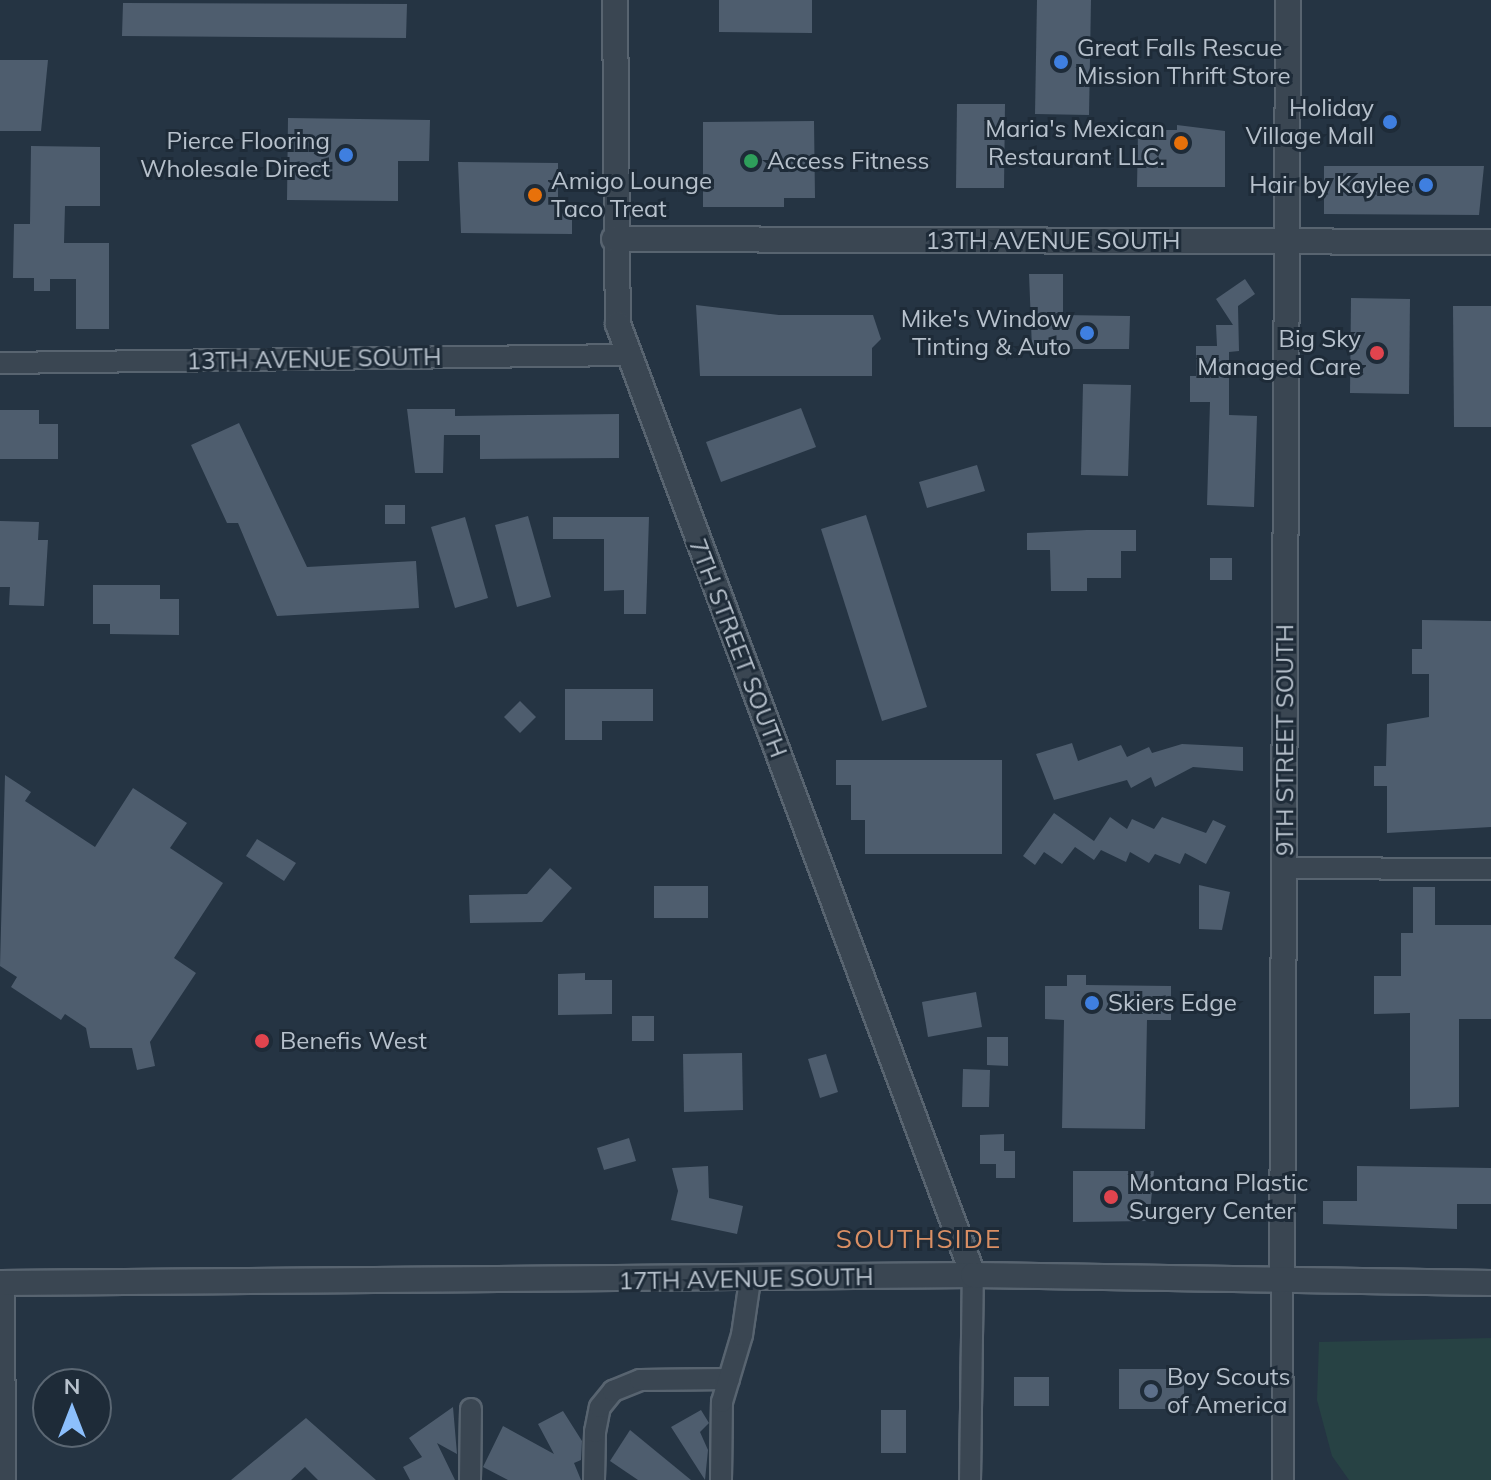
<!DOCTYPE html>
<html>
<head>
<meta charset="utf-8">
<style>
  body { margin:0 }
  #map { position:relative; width:1491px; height:1480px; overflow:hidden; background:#253443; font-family:Mulish,sans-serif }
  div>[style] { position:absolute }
  .green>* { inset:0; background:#274244 }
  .building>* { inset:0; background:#4e5d6e }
  .roads { filter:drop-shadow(2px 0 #586470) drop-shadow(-2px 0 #586470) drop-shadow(0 2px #586470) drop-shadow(0 -2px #586470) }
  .minor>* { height:20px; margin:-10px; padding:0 10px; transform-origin:10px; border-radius:10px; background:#3a4652 }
  .tertiary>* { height:24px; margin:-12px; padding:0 12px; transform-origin:12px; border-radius:12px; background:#3a4652 }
  .dots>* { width:22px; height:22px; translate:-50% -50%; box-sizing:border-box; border:4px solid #1e2b38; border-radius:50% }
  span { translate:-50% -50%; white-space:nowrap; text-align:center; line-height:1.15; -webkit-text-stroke:6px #1e2b38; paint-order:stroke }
  .poi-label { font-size:24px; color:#b7c1cc }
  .left { translate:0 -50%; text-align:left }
  .right { translate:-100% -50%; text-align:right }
  .street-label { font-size:24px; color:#b7c1cc }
  .neighbourhood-label { font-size:26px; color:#da8f64; letter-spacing:2px }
  .north { position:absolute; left:32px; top:1368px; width:80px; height:80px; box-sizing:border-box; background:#1e2b38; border:2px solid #5b6773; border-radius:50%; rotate:0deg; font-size:22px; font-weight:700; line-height:32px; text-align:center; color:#b7c1cc }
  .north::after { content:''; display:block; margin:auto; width:28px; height:36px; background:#8cbffc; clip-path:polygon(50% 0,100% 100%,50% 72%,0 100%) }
</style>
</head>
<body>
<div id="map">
  <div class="green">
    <i style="clip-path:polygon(1491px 1338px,1491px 1480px,1349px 1480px,1332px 1456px,1317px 1400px,1319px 1342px)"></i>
  </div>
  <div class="building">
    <i style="clip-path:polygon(719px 0,812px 0,812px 33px,719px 32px)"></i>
    <i style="clip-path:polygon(1037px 0,1091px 0,1089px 115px,1035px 114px)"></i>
    <i style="clip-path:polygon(123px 3px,407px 4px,406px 38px,122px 36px)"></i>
    <i style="clip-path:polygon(0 60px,48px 60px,41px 131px,0 131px)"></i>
    <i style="clip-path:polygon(957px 104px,1005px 104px,1004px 188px,956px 188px)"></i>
    <i style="clip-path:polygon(288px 118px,430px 120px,429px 161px,398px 161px,398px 201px,287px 200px)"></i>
    <i style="clip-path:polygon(814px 121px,815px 198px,784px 198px,784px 207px,703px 207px,703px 122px)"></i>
    <i style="clip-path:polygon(1177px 125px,1225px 131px,1225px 187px,1137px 187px,1138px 130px,1177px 130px)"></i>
    <i style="clip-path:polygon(31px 146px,100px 147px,100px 206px,65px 206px,64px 243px,109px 243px,109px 329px,76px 329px,76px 279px,50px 279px,50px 291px,34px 291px,34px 278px,13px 278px,14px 224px,30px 224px)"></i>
    <i style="clip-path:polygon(458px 162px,558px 163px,558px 208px,572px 208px,572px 234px,461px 233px)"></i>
    <i style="clip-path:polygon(1324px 166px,1484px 166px,1479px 215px,1324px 214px)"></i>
    <i style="clip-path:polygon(1029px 274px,1063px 274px,1063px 315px,1130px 316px,1129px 349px,1032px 349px)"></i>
    <i style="clip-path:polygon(1245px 279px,1255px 294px,1238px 306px,1239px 351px,1229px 352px,1229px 415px,1257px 416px,1254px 507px,1207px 505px,1210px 402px,1190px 402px,1190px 376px,1196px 376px,1196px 346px,1217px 346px,1216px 325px,1233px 325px,1216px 299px)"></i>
    <i style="clip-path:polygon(1351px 298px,1410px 299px,1409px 394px,1350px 393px)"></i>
    <i style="clip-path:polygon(696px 305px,779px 315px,873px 315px,881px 339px,872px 348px,872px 376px,700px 376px)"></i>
    <i style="clip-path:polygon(1453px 306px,1491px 306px,1491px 427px,1454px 427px)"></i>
    <i style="clip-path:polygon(1083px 384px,1131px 385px,1128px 476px,1081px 475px)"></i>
    <i style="clip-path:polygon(801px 408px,816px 447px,721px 482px,706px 442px)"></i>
    <i style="clip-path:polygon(407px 409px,455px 409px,455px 416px,619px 414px,619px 458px,480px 459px,480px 435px,444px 435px,443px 473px,415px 473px)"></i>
    <i style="clip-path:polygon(0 410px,39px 410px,39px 424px,58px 424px,58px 459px,0 459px)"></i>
    <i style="clip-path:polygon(239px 423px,307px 567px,416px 561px,419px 608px,277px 616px,238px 523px,227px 523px,191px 445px)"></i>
    <i style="clip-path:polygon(977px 465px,985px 491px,927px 508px,919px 482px)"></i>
    <i style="clip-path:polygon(385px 505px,405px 505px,405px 524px,385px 524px)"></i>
    <i style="clip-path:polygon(866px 515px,927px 707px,882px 721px,821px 529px)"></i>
    <i style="clip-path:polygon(528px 516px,551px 597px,517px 607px,495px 525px)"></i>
    <i style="clip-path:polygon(465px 517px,488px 598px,455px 608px,431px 527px)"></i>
    <i style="clip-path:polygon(553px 517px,649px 517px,646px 614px,624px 614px,624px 590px,604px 591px,604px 539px,553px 539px)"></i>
    <i style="clip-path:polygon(0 521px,39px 522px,38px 540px,48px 540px,44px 606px,9px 605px,10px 587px,0 587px)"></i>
    <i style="clip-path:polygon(1087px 530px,1136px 530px,1136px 551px,1121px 551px,1121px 578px,1087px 578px,1087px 591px,1051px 591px,1050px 550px,1027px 550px,1027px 533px)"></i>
    <i style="clip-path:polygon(1210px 558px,1232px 558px,1232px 580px,1210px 580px)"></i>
    <i style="clip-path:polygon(93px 585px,160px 585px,160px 599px,179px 599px,179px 635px,110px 634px,110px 624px,93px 624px)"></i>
    <i style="clip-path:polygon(1422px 620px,1491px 621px,1491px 827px,1387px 833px,1387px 786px,1374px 786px,1374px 766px,1386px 766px,1387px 724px,1429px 717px,1429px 674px,1412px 674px,1412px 649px,1422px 649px)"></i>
    <i style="clip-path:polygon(565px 689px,653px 689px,653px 721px,602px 721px,602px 740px,565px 740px)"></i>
    <i style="clip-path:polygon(520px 701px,536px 717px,520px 733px,504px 717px)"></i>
    <i style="clip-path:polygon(1072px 743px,1078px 761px,1121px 745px,1127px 757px,1149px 747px,1152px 753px,1182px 744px,1243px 747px,1243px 771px,1193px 767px,1155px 787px,1151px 777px,1131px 788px,1127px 780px,1054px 800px,1036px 754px)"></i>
    <i style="clip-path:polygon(836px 760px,1002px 760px,1002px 854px,865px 854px,865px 820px,851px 820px,851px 785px,836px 785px)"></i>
    <i style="clip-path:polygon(5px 775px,31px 792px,25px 801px,95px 847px,133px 788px,187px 823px,170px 848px,223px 883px,174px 958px,196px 973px,150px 1042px,155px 1066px,137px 1070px,132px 1048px,90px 1048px,86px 1028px,65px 1014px,61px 1020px,11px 987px,17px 977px,0 966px)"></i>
    <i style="clip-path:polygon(1054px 813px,1094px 841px,1110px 817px,1127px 829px,1132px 819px,1154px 829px,1162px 817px,1206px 833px,1213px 820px,1226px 826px,1206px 864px,1185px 853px,1180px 864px,1155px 854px,1149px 863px,1130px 852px,1126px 862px,1101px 850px,1094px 860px,1075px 847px,1062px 864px,1044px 852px,1035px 865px,1023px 856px)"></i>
    <i style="clip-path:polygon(257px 839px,296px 863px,284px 881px,246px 856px)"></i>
    <i style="clip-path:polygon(550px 868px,572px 888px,542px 922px,470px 923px,469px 895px,527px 894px)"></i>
    <i style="clip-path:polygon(1199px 885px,1230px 892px,1222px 930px,1199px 929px)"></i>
    <i style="clip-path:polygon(654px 886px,708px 886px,708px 918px,654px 918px)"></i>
    <i style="clip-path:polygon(1413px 887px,1435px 887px,1435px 925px,1491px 925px,1491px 1019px,1459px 1019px,1459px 1107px,1410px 1109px,1410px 1013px,1374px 1014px,1374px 976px,1401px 976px,1401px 933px,1413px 933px)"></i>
    <i style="clip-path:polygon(585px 973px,585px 980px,612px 980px,612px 1014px,558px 1015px,558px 974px)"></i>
    <i style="clip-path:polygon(1067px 975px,1086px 975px,1086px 985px,1171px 986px,1171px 1020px,1147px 1020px,1145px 1129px,1062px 1128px,1064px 1020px,1045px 1019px,1045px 986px,1067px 986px)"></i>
    <i style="clip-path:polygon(976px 992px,982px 1027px,928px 1037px,922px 1002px)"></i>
    <i style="clip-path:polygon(632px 1016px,654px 1016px,654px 1041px,632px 1041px)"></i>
    <i style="clip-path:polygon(987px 1037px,1008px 1037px,1008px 1066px,987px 1065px)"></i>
    <i style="clip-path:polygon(742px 1053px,743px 1110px,684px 1112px,683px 1054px)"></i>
    <i style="clip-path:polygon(826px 1054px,838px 1092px,820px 1098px,808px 1059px)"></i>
    <i style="clip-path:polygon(963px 1069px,990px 1070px,989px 1107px,962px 1107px)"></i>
    <i style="clip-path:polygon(1004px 1134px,1004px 1151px,1015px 1151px,1015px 1178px,996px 1178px,996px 1164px,980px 1164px,980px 1135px)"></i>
    <i style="clip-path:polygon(629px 1138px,636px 1161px,604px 1170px,597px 1148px)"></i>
    <i style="clip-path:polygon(708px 1166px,709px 1198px,743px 1206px,737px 1234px,671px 1220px,678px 1191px,672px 1168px)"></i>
    <i style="clip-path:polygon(1357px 1166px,1491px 1168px,1491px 1204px,1457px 1204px,1457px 1229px,1323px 1224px,1323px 1201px,1357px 1201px)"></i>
    <i style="clip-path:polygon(1073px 1171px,1154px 1171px,1149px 1221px,1073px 1222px)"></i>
    <i style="clip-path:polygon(1119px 1369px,1184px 1369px,1184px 1409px,1119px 1409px)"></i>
    <i style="clip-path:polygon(1014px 1377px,1049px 1377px,1049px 1406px,1014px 1406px)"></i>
    <i style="clip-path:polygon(453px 1407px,457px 1454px,437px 1443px,455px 1480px,410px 1480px,403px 1467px,422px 1457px,409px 1438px)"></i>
    <i style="clip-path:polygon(701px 1410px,709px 1423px,700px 1432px,708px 1450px,705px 1480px,671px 1427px)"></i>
    <i style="clip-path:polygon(881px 1410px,906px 1410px,906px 1453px,881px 1453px)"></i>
    <i style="clip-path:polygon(563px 1411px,582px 1441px,581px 1460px,574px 1463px,581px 1480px,508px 1480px,483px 1467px,503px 1426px,554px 1454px,538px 1424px)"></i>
    <i style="clip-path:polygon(306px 1418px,376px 1480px,318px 1480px,305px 1467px,291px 1480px,231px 1480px)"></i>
    <i style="clip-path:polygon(630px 1430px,691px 1480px,638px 1480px,610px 1461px)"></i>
  </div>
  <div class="roads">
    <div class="minor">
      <i style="left:0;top:363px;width:628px;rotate:-0.73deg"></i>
      <i style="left:1284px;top:868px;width:207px;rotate:0.3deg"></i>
      <i style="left:1282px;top:1281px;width:199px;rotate:89.7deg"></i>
      <i style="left:4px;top:1283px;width:197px;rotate:89.7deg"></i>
      <i style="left:470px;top:1480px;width:71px;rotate:-89.2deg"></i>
      <i style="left:594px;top:1480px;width:48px;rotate:-88.8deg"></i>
      <i style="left:595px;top:1432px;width:25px;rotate:-79deg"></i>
      <i style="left:600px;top:1407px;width:21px;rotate:-51deg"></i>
      <i style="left:613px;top:1391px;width:29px;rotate:-22deg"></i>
      <i style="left:640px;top:1380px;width:89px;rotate:-0.6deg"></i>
      <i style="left:721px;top:1480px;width:78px;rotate:-89.3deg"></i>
      <i style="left:722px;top:1402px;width:70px;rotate:-73.4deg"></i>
      <i style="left:742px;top:1335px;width:56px;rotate:-81.7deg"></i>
      <i style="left:970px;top:1480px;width:205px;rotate:-89.2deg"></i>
    </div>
    <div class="tertiary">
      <i style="left:615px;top:0;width:324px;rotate:89.5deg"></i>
      <i style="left:618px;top:324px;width:1015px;rotate:69.53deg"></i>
      <i style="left:614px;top:239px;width:877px;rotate:0.2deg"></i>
      <i style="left:1282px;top:1281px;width:1281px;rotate:-89.73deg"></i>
      <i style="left:0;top:1283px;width:973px;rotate:-0.47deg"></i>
      <i style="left:973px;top:1275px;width:518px;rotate:0.88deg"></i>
    </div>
  </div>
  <div class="dots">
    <i style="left:1061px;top:62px;background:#3f7fe0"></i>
    <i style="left:1390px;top:122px;background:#3f7fe0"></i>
    <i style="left:1181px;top:143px;background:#e8710a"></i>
    <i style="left:346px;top:155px;background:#3f7fe0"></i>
    <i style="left:751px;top:161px;background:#2e9e5b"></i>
    <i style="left:1426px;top:185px;background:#3f7fe0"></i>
    <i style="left:535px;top:195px;background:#e8710a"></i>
    <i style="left:1087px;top:333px;background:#3f7fe0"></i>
    <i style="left:1377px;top:353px;background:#e0444e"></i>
    <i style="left:1092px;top:1003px;background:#3f7fe0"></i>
    <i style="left:262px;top:1041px;background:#e0444e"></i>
    <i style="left:1111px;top:1197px;background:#e0444e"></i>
    <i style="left:1151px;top:1391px;background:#5c6f8a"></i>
  </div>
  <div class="poi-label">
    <span class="left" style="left:1077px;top:62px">Great Falls Rescue<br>Mission Thrift Store</span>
    <span class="right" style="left:1374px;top:122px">Holiday<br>Village Mall</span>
    <span class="right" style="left:1165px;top:143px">Maria's Mexican<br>Restaurant LLC.</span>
    <span class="right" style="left:330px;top:155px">Pierce Flooring<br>Wholesale Direct</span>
    <span class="left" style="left:767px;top:161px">Access Fitness</span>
    <span class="left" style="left:551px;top:195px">Amigo Lounge<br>Taco Treat</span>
    <span class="right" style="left:1410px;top:185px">Hair by Kaylee</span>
    <span class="right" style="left:1071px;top:333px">Mike's Window<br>Tinting &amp; Auto</span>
    <span class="right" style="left:1361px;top:353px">Big Sky<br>Managed Care</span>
    <span class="left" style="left:1108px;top:1003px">Skiers Edge</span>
    <span class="left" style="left:280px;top:1041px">Benefis West</span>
    <span class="left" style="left:1129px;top:1197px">Montana Plastic<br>Surgery Center</span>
    <span class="left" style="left:1167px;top:1391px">Boy Scouts<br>of America</span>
  </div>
  <div class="street-label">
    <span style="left:1053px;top:241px">13TH AVENUE SOUTH</span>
    <span style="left:314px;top:359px;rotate:-1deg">13TH AVENUE SOUTH</span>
    <span style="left:738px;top:648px;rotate:69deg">7TH STREET SOUTH</span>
    <span style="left:1285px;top:740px;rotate:-90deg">9TH STREET SOUTH</span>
    <span style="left:746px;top:1279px;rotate:-1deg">17TH AVENUE SOUTH</span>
  </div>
  <div class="neighbourhood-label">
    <span style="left:919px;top:1239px">SOUTHSIDE</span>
  </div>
  <div class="north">N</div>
</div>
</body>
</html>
